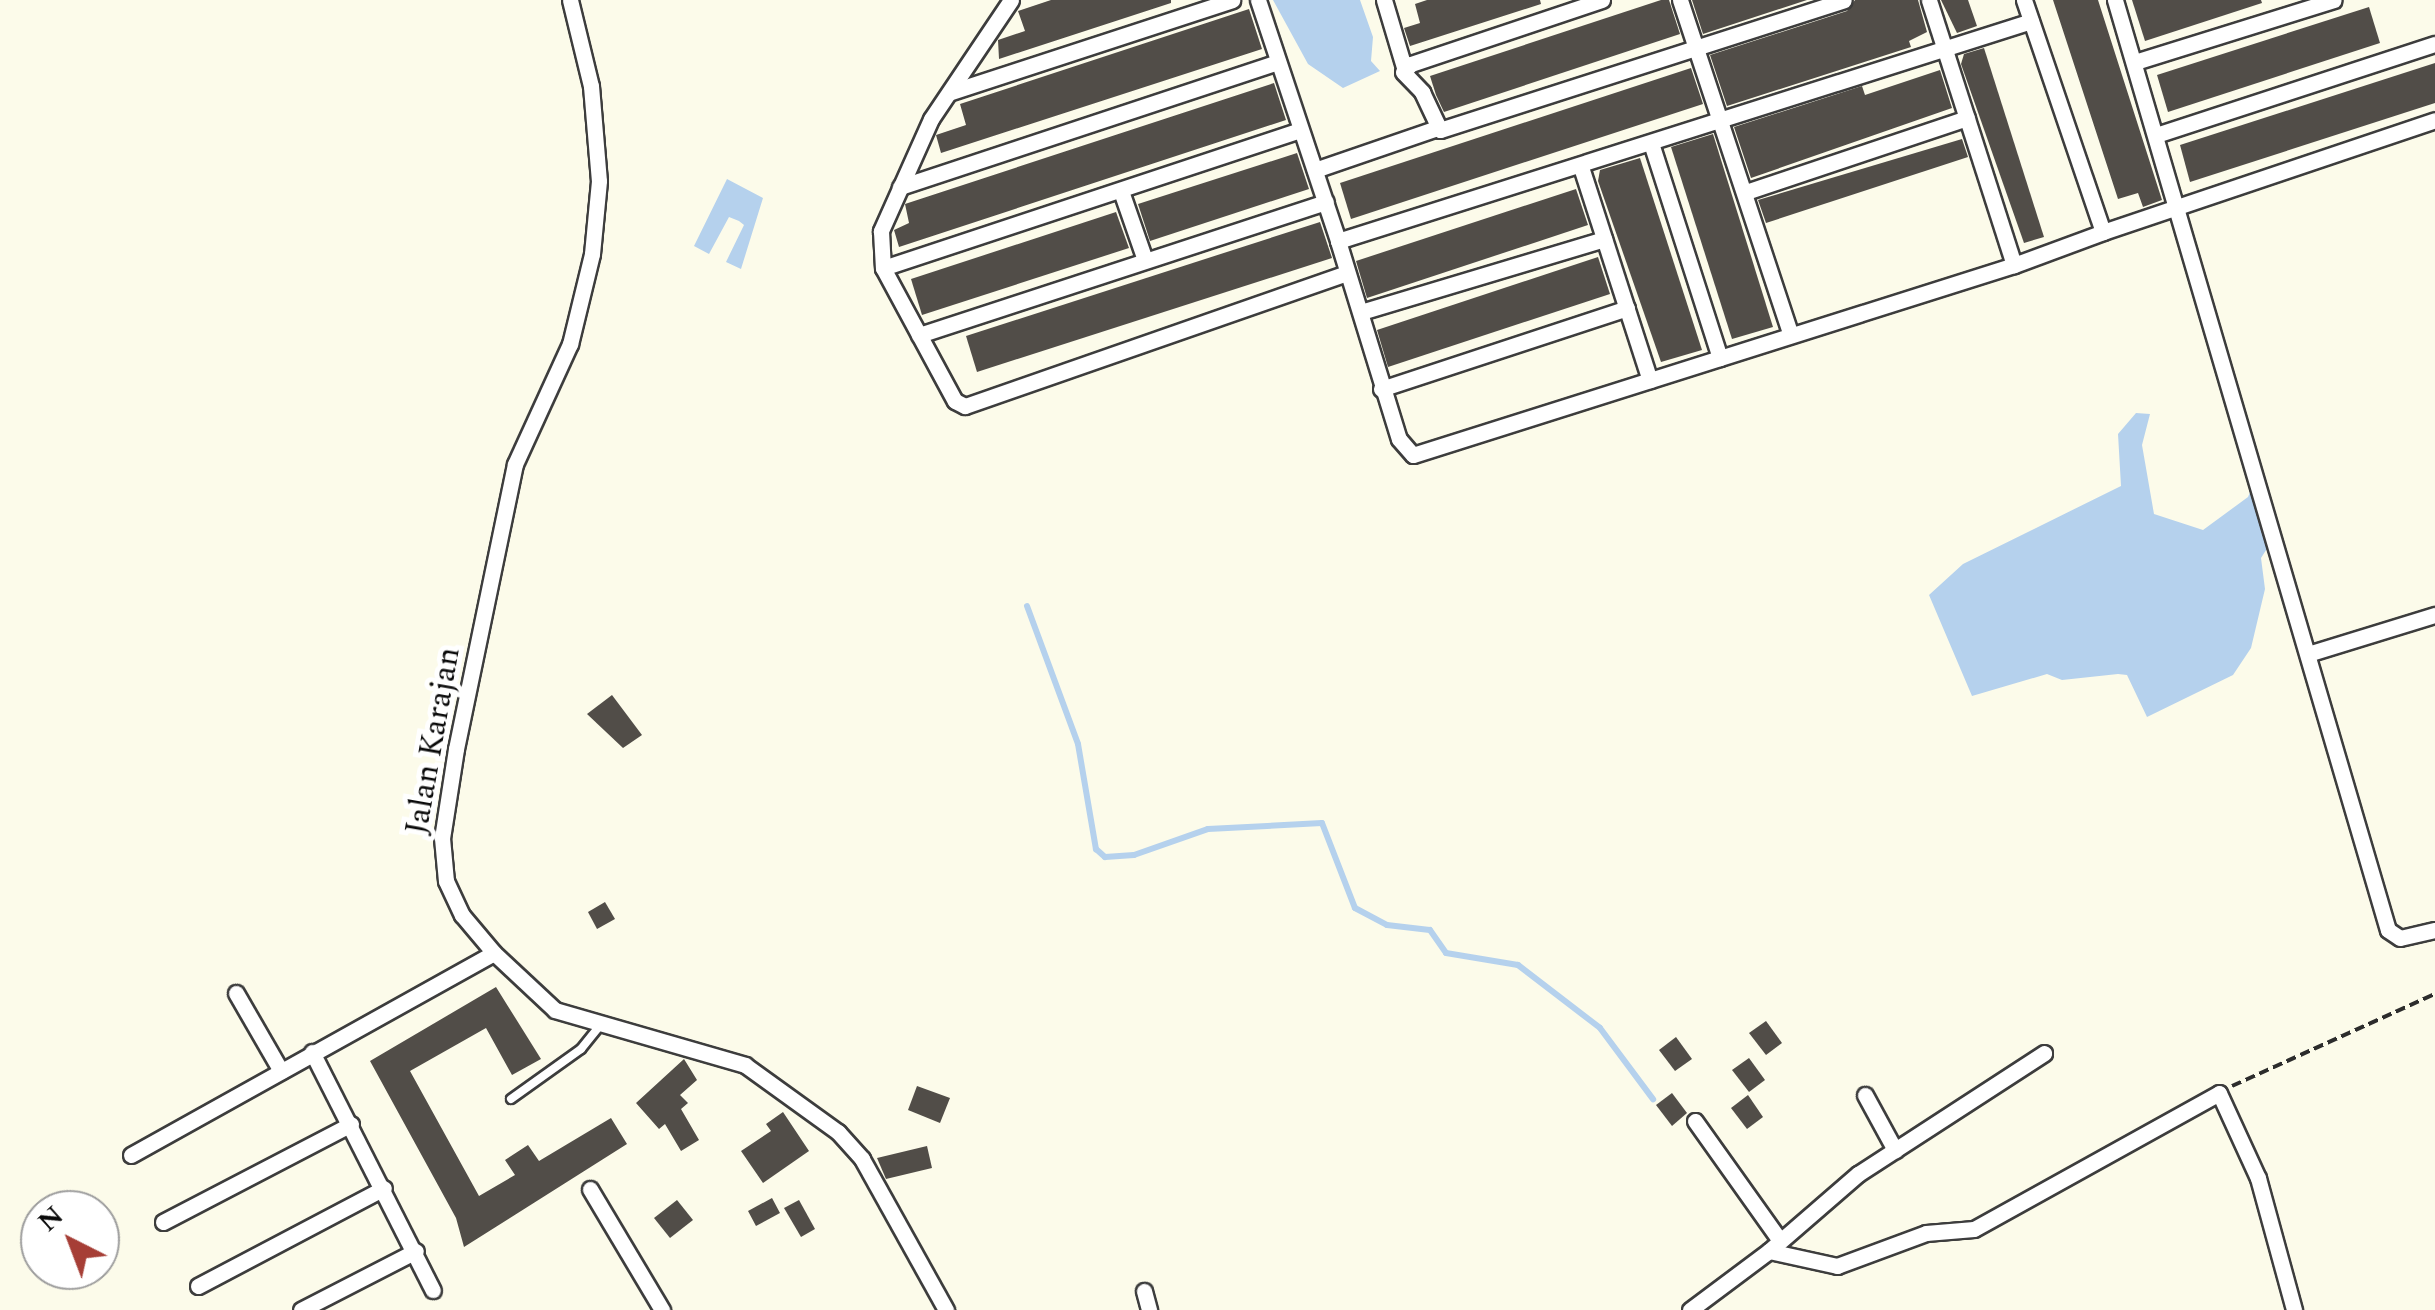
<!DOCTYPE html>
<html>
<head>
<meta charset="utf-8">
<style>
  body { margin:0 }
  #map { position:relative; width:2435px; height:1310px; overflow:hidden; background:#fcfbea; font-family:Spectral,serif }
  div>[style] { position:absolute }
  .water>* { inset:0; background:#b5d1ed }
  .stream>* { height:6px; margin:-3px; padding:0 3px; transform-origin:3px; border-radius:3px; background:#b5d1ed }
  .building>* { inset:0; background:#514d48 }
  .path>* { height:4px; margin-top:-2px; transform-origin:0; background:repeating-linear-gradient(90deg,#2c2c2c 0 10px,transparent 0 15px) }
  .roads { filter:drop-shadow(2px 0 #3d3d3d) drop-shadow(-2px 0 #3d3d3d) drop-shadow(0 2px #3d3d3d) drop-shadow(0 -2px #3d3d3d) }
  .service>* { height:8px; margin:-4px; padding:0 4px; transform-origin:4px; border-radius:4px; background:#fff }
  .minor>* { height:15px; margin:-7.5px; padding:0 7.5px; transform-origin:7.5px; border-radius:7.5px; background:#fff }
  span { translate:-50% -50%; white-space:nowrap; text-align:center; line-height:1.15; -webkit-text-stroke:10px #fff; paint-order:stroke }
  .street-label { font-size:32px; color:#0a0a0a }
  .north { position:absolute; left:20px; top:1190px; width:100px; height:100px; box-sizing:border-box; background:#fff; border:2px solid #9d9d9d; border-radius:50%; rotate:318deg; font-size:28px; font-weight:700; line-height:40px; text-align:center; color:#0a0a0a }
  .north::after { content:''; display:block; margin:auto; width:35px; height:45px; background:#a63e36; clip-path:polygon(50% 0,100% 100%,50% 72%,0 100%) }
</style>
</head>
<body>
<div id="map">
  <div class="water">
    <i style="clip-path:polygon(1273px 0,1360px 0,1373px 37px,1371px 61px,1380px 71px,1343px 88px,1308px 64px)"></i>
    <i style="clip-path:polygon(727px 179px,763px 198px,741px 269px,726px 262px,744px 225px,739px 221px,729px 217px,709px 254px,694px 246px)"></i>
    <i style="clip-path:polygon(2136px 413px,2150px 414px,2142px 445px,2154px 514px,2203px 530px,2248px 497px,2255px 481px,2268px 547px,2261px 558px,2265px 589px,2251px 648px,2233px 675px,2147px 717px,2127px 675px,2118px 674px,2062px 680px,2047px 674px,1972px 696px,1929px 595px,1963px 564px,2121px 486px,2118px 434px)"></i>
  </div>
  <div class="stream">
    <i style="left:1027px;top:606px;width:147px;rotate:69.7deg"></i>
    <i style="left:1078px;top:744px;width:107px;rotate:80.3deg"></i>
    <i style="left:1096px;top:849px;width:12px;rotate:42deg"></i>
    <i style="left:1105px;top:857px;width:29px;rotate:-4deg"></i>
    <i style="left:1134px;top:855px;width:78px;rotate:-19.4deg"></i>
    <i style="left:1208px;top:829px;width:114px;rotate:-3deg"></i>
    <i style="left:1322px;top:823px;width:91px;rotate:68.8deg"></i>
    <i style="left:1355px;top:908px;width:36px;rotate:28deg"></i>
    <i style="left:1387px;top:925px;width:43px;rotate:6.6deg"></i>
    <i style="left:1430px;top:930px;width:28px;rotate:55deg"></i>
    <i style="left:1446px;top:953px;width:73px;rotate:9.5deg"></i>
    <i style="left:1518px;top:965px;width:103px;rotate:37.5deg"></i>
    <i style="left:1600px;top:1028px;width:89px;rotate:53.3deg"></i>
  </div>
  <div class="building">
    <i style="clip-path:polygon(1051px 0,1171px 0,1171px 3px,999px 59px,998px 40px,1025px 31px,1018px 11px)"></i>
    <i style="clip-path:polygon(1427px 0,1540px 0,1541px 4px,1410px 46px,1404px 28px,1420px 23px,1415px 4px)"></i>
    <i style="clip-path:polygon(1661px 0,1669px 0,1680px 34px,1444px 112px,1436px 95px,1430px 76px)"></i>
    <i style="clip-path:polygon(1692px 0,1807px 0,1703px 34px)"></i>
    <i style="clip-path:polygon(1855px 0,1918px 0,1927px 32px,1909px 41px,1911px 47px,1727px 106px,1710px 55px,1847px 11px)"></i>
    <i style="clip-path:polygon(1941px 0,1968px 0,1977px 26px,1957px 33px)"></i>
    <i style="clip-path:polygon(2053px 0,2098px 0,2162px 200px,2143px 207px,2138px 193px,2118px 199px)"></i>
    <i style="clip-path:polygon(2132px 0,2261px 0,2262px 3px,2145px 41px)"></i>
    <i style="clip-path:polygon(2369px 7px,2380px 43px,2168px 112px,2157px 75px)"></i>
    <i style="clip-path:polygon(1249px 9px,1262px 49px,941px 153px,936px 135px,966px 125px,960px 104px)"></i>
    <i style="clip-path:polygon(1984px 48px,2044px 237px,2024px 243px,1961px 64px,1964px 54px)"></i>
    <i style="clip-path:polygon(2435px 63px,2435px 103px,2190px 182px,2180px 145px)"></i>
    <i style="clip-path:polygon(1691px 68px,1703px 104px,1351px 219px,1340px 183px)"></i>
    <i style="clip-path:polygon(1940px 70px,1952px 108px,1751px 178px,1734px 127px,1862px 86px,1865px 95px)"></i>
    <i style="clip-path:polygon(1274px 83px,1286px 120px,899px 247px,894px 230px,909px 223px,905px 204px)"></i>
    <i style="clip-path:polygon(1713px 134px,1773px 327px,1732px 339px,1671px 147px)"></i>
    <i style="clip-path:polygon(1962px 139px,1968px 157px,1766px 223px,1758px 200px)"></i>
    <i style="clip-path:polygon(1297px 153px,1309px 189px,1150px 241px,1138px 204px)"></i>
    <i style="clip-path:polygon(1640px 158px,1702px 350px,1661px 362px,1598px 181px,1600px 170px)"></i>
    <i style="clip-path:polygon(1576px 189px,1588px 225px,1367px 298px,1356px 261px)"></i>
    <i style="clip-path:polygon(1116px 212px,1129px 248px,922px 315px,911px 279px)"></i>
    <i style="clip-path:polygon(1320px 222px,1332px 258px,977px 372px,966px 336px)"></i>
    <i style="clip-path:polygon(1598px 257px,1610px 294px,1388px 367px,1377px 330px)"></i>
    <i style="clip-path:polygon(612px 695px,642px 735px,623px 748px,587px 714px)"></i>
    <i style="clip-path:polygon(605px 902px,615px 919px,597px 929px,588px 912px)"></i>
    <i style="clip-path:polygon(496px 987px,541px 1059px,512px 1075px,486px 1028px,410px 1071px,479px 1196px,515px 1175px,505px 1160px,528px 1145px,539px 1161px,611px 1118px,627px 1144px,464px 1247px,456px 1218px,370px 1061px)"></i>
    <i style="clip-path:polygon(1766px 1021px,1782px 1043px,1766px 1055px,1749px 1033px)"></i>
    <i style="clip-path:polygon(1676px 1037px,1692px 1059px,1675px 1071px,1659px 1050px)"></i>
    <i style="clip-path:polygon(1749px 1058px,1765px 1080px,1749px 1092px,1732px 1070px)"></i>
    <i style="clip-path:polygon(684px 1059px,697px 1080px,680px 1095px,688px 1103px,681px 1109px,699px 1140px,681px 1151px,665px 1124px,659px 1129px,636px 1103px)"></i>
    <i style="clip-path:polygon(917px 1086px,950px 1098px,940px 1123px,908px 1110px)"></i>
    <i style="clip-path:polygon(1672px 1093px,1687px 1113px,1672px 1126px,1656px 1105px)"></i>
    <i style="clip-path:polygon(1748px 1095px,1763px 1117px,1747px 1129px,1731px 1108px)"></i>
    <i style="clip-path:polygon(783px 1112px,809px 1151px,763px 1183px,741px 1151px,771px 1131px,766px 1124px)"></i>
    <i style="clip-path:polygon(927px 1146px,932px 1168px,886px 1179px,877px 1158px)"></i>
    <i style="clip-path:polygon(772px 1198px,780px 1213px,756px 1226px,748px 1211px)"></i>
    <i style="clip-path:polygon(677px 1200px,693px 1220px,670px 1238px,654px 1218px)"></i>
    <i style="clip-path:polygon(799px 1200px,815px 1229px,801px 1237px,784px 1208px)"></i>
  </div>
  <div class="path">
    <i style="left:2232px;top:1086px;width:223px;rotate:-24.4deg"></i>
  </div>
  <div class="roads">
    <div class="service">
      <i style="left:511px;top:1099px;width:86px;rotate:-35.5deg"></i>
      <i style="left:581px;top:1049px;width:33px;rotate:-51deg"></i>
    </div>
    <div class="minor">
      <i style="left:570px;top:0;width:89px;rotate:76.3deg"></i>
      <i style="left:591px;top:86px;width:95px;rotate:85.2deg"></i>
      <i style="left:599px;top:181px;width:73px;rotate:95.5deg"></i>
      <i style="left:592px;top:254px;width:93px;rotate:103.7deg"></i>
      <i style="left:570px;top:344px;width:132px;rotate:114.6deg"></i>
      <i style="left:515px;top:464px;width:291px;rotate:101.7deg"></i>
      <i style="left:456px;top:749px;width:90px;rotate:98.9deg"></i>
      <i style="left:442px;top:838px;width:43px;rotate:84.7deg"></i>
      <i style="left:446px;top:881px;width:38px;rotate:65deg"></i>
      <i style="left:462px;top:915px;width:50px;rotate:49.9deg"></i>
      <i style="left:494px;top:953px;width:83px;rotate:43.1deg"></i>
      <i style="left:555px;top:1010px;width:198px;rotate:16.1deg"></i>
      <i style="left:745px;top:1065px;width:115px;rotate:35.8deg"></i>
      <i style="left:838px;top:1132px;width:36px;rotate:48deg"></i>
      <i style="left:862px;top:1159px;width:173px;rotate:60.9deg"></i>
      <i style="left:1011px;top:0;width:143px;rotate:123.9deg"></i>
      <i style="left:931px;top:119px;width:123px;rotate:114.1deg"></i>
      <i style="left:881px;top:231px;width:37px;rotate:87deg"></i>
      <i style="left:883px;top:268px;width:151px;rotate:61.6deg"></i>
      <i style="left:955px;top:401px;width:11px;rotate:27deg"></i>
      <i style="left:965px;top:406px;width:404px;rotate:-19.2deg"></i>
      <i style="left:1258px;top:0;width:254px;rotate:71.6deg"></i>
      <i style="left:1338px;top:241px;width:727px;rotate:-17.61deg"></i>
      <i style="left:1384px;top:0;width:70px;rotate:73.4deg"></i>
      <i style="left:1602px;top:0;width:201px;rotate:161.5deg"></i>
      <i style="left:1411px;top:64px;width:11px;rotate:135deg"></i>
      <i style="left:1403px;top:72px;width:28px;rotate:46deg"></i>
      <i style="left:1422px;top:92px;width:42px;rotate:64.7deg"></i>
      <i style="left:1440px;top:130px;width:424px;rotate:-17.8deg"></i>
      <i style="left:1680px;top:0;width:353px;rotate:71.7deg"></i>
      <i style="left:2024px;top:0;width:245px;rotate:71.2deg"></i>
      <i style="left:2103px;top:232px;width:350px;rotate:-18.6deg"></i>
      <i style="left:2115px;top:0;width:969px;rotate:73.64deg"></i>
      <i style="left:2388px;top:930px;width:14px;rotate:34deg"></i>
      <i style="left:2400px;top:938px;width:36px;rotate:-13deg"></i>
      <i style="left:2135px;top:62px;width:208px;rotate:-17.3deg"></i>
      <i style="left:951px;top:92px;width:296px;rotate:-18.1deg"></i>
      <i style="left:2159px;top:134px;width:290px;rotate:-18.1deg"></i>
      <i style="left:1651px;top:143px;width:226px;rotate:72.2deg"></i>
      <i style="left:1581px;top:167px;width:224px;rotate:72.1deg"></i>
      <i style="left:1315px;top:170px;width:129px;rotate:-19deg"></i>
      <i style="left:900px;top:187px;width:398px;rotate:-18.3deg"></i>
      <i style="left:1121px;top:191px;width:73px;rotate:70.8deg"></i>
      <i style="left:1746px;top:192px;width:233px;rotate:-18.5deg"></i>
      <i style="left:1338px;top:241px;width:207px;rotate:72.9deg"></i>
      <i style="left:1399px;top:439px;width:21px;rotate:49deg"></i>
      <i style="left:1413px;top:455px;width:630px;rotate:-17.54deg"></i>
      <i style="left:2014px;top:265px;width:278px;rotate:-107.8deg"></i>
      <i style="left:2014px;top:265px;width:95px;rotate:-20.3deg"></i>
      <i style="left:883px;top:268px;width:439px;rotate:-18.3deg"></i>
      <i style="left:1361px;top:312px;width:254px;rotate:-16.7deg"></i>
      <i style="left:919px;top:335px;width:428px;rotate:-18.1deg"></i>
      <i style="left:1381px;top:389px;width:259px;rotate:-18.2deg"></i>
      <i style="left:2308px;top:654px;width:133px;rotate:-17.1deg"></i>
      <i style="left:236px;top:993px;width:90px;rotate:60deg"></i>
      <i style="left:312px;top:1052px;width:267px;rotate:63.1deg"></i>
      <i style="left:1865px;top:1095px;width:63px;rotate:61.4deg"></i>
      <i style="left:1695px;top:1121px;width:145px;rotate:54.6deg"></i>
      <i style="left:131px;top:1155px;width:415px;rotate:-29.1deg"></i>
      <i style="left:590px;top:1189px;width:141px;rotate:59.2deg"></i>
      <i style="left:163px;top:1222px;width:212px;rotate:-27.5deg"></i>
      <i style="left:1769px;top:1251px;width:118px;rotate:-40.9deg"></i>
      <i style="left:1858px;top:1174px;width:222px;rotate:-33deg"></i>
      <i style="left:198px;top:1286px;width:210px;rotate:-27.8deg"></i>
      <i style="left:1144px;top:1291px;width:20px;rotate:75deg"></i>
      <i style="left:301px;top:1310px;width:129px;rotate:-27.2deg"></i>
      <i style="left:1690px;top:1310px;width:99px;rotate:-36.8deg"></i>
      <i style="left:1769px;top:1251px;width:70px;rotate:12.4deg"></i>
      <i style="left:1837px;top:1266px;width:95px;rotate:-20.3deg"></i>
      <i style="left:1926px;top:1233px;width:48px;rotate:-4.8deg"></i>
      <i style="left:1974px;top:1229px;width:280px;rotate:-29deg"></i>
      <i style="left:2219px;top:1093px;width:94px;rotate:65.4deg"></i>
      <i style="left:2258px;top:1178px;width:137px;rotate:74.7deg"></i>
    </div>
  </div>
  <div class="street-label">
    <span style="left:434px;top:741px;rotate:-80deg">Jalan Karajan</span>
  </div>
  <div class="north">N</div>
</div>
</body>
</html>
